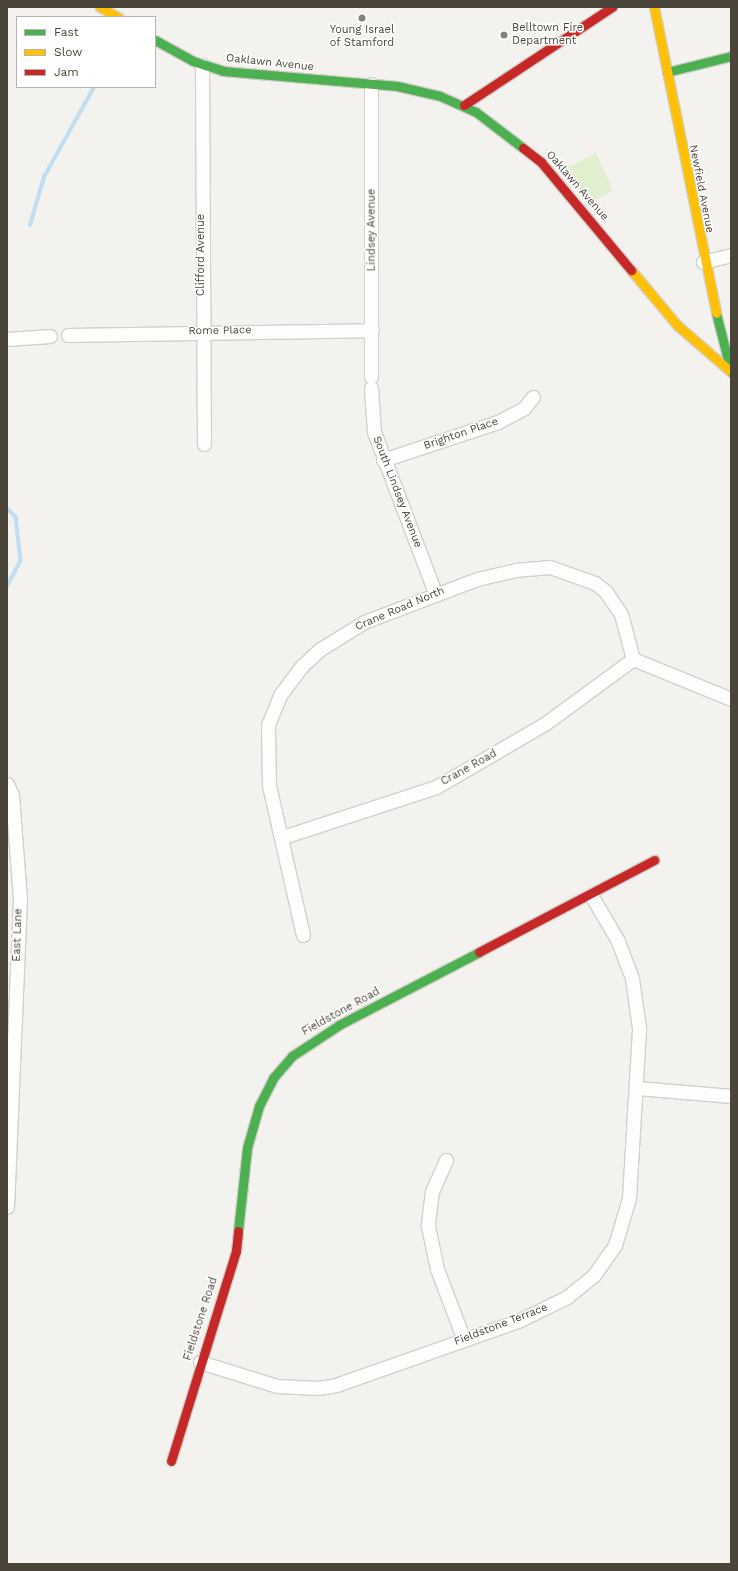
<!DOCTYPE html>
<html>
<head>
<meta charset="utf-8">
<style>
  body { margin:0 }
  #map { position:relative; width:738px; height:1571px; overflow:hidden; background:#f4f2ee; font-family:"Work Sans",sans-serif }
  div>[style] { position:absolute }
  .green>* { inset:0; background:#e1eecf }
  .stream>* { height:3.5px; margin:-1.75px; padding:0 1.75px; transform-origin:1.75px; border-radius:1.75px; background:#c0ddf1 }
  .roads { filter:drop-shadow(1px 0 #d2d0cb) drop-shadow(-1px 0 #d2d0cb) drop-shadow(0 1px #d2d0cb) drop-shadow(0 -1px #d2d0cb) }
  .street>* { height:13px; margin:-6.5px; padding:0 6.5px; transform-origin:6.5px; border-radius:6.5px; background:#fdfdfc }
  .fast>* { height:9px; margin:-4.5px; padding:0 4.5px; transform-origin:4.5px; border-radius:4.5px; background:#4caf50 }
  .slow>* { height:9px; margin:-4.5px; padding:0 4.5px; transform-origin:4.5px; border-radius:4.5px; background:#ffc107 }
  .jam>* { height:9px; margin:-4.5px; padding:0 4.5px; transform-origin:4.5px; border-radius:4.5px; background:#c62828 }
  .dots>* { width:11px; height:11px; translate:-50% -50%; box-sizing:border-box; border:2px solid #fff; border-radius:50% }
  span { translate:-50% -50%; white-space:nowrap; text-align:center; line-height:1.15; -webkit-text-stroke:3px #fff; paint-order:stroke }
  .poi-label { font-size:11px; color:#4b4439 }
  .left { translate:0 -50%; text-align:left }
  .street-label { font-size:11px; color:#4b4439 }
  .frame { position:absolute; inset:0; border:8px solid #4b4439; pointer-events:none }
  .legend { position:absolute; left:16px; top:16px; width:140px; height:72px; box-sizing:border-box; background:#fff; border:1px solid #b7b4b0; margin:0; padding:5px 7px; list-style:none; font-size:12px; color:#4b4439 }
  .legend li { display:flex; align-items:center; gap:8px; height:20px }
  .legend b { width:20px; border:1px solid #b7b4b0 }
</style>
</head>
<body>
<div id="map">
  <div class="green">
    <i style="clip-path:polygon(596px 153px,613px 190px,590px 203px,565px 169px)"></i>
  </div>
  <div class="stream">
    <i style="left:30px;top:225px;width:50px;rotate:-73.7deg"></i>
    <i style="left:44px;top:177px;width:103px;rotate:-60.9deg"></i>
    <i style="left:7px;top:508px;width:13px;rotate:45deg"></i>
    <i style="left:16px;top:517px;width:44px;rotate:83.5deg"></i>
    <i style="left:21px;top:561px;width:30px;rotate:118deg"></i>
  </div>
  <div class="roads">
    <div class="street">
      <i style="left:202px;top:65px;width:379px;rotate:89.7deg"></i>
      <i style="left:371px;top:84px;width:293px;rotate:90deg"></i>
      <i style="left:703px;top:262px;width:29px;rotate:-14deg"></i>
      <i style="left:68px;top:335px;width:304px;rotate:-0.9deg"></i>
      <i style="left:7px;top:339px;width:43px;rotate:-4deg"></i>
      <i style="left:371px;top:388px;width:44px;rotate:86.1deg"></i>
      <i style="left:374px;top:432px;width:172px;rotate:69.2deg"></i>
      <i style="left:383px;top:460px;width:121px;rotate:-18.3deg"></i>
      <i style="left:498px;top:422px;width:30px;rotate:-28deg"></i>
      <i style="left:524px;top:408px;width:14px;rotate:-51deg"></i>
      <i style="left:7px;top:784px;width:12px;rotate:66deg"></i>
      <i style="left:12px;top:795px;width:103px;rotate:85.6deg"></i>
      <i style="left:20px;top:898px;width:309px;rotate:92.4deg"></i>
      <i style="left:283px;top:837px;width:161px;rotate:-18.1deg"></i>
      <i style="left:436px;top:787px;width:127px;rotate:-30.2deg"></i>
      <i style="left:546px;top:723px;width:108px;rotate:-36.3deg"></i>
      <i style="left:303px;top:935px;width:154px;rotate:-102.8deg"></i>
      <i style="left:269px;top:785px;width:60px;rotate:-91deg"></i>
      <i style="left:268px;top:725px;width:32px;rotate:-68deg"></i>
      <i style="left:280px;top:695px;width:36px;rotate:-53deg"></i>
      <i style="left:302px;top:666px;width:23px;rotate:-43deg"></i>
      <i style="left:319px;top:650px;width:53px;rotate:-31.9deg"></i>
      <i style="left:364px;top:622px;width:121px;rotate:-20.8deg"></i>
      <i style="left:477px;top:579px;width:39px;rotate:-13deg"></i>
      <i style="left:515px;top:570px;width:35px;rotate:-5deg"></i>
      <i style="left:550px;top:567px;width:48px;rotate:19.6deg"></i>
      <i style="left:595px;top:583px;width:14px;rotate:39deg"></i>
      <i style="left:606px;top:592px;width:27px;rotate:56deg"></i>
      <i style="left:621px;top:614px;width:47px;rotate:75.1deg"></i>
      <i style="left:633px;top:659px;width:106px;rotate:22.2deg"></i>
      <i style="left:638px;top:1088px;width:93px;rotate:4.9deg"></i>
      <i style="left:446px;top:1160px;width:34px;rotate:114deg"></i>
      <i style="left:432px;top:1191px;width:35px;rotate:97deg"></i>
      <i style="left:428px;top:1226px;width:44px;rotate:78.2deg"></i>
      <i style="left:437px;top:1269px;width:76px;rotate:69.2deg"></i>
      <i style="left:200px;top:1362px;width:81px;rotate:17.3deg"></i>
      <i style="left:277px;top:1386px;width:41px;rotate:2.8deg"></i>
      <i style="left:318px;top:1388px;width:18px;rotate:-9deg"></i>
      <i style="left:336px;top:1385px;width:193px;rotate:-19.4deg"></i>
      <i style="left:518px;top:1321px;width:55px;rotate:-26.1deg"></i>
      <i style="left:567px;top:1297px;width:35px;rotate:-39deg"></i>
      <i style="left:594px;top:1275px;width:37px;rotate:-55deg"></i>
      <i style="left:615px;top:1245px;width:49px;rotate:-73.4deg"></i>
      <i style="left:629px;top:1198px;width:170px;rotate:-86.6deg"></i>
      <i style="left:639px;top:1028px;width:50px;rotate:-98deg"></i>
      <i style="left:632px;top:978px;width:40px;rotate:-111deg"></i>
      <i style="left:618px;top:941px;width:53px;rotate:-120.4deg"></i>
    </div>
    <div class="fast">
      <i style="left:155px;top:40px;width:43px;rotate:28.9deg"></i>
      <i style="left:193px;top:61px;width:32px;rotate:18deg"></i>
      <i style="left:223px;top:71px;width:175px;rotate:4.9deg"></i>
      <i style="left:397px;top:86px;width:44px;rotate:13.1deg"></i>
      <i style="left:440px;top:96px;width:39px;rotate:24deg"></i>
      <i style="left:476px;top:112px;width:59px;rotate:37.5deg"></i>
      <i style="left:667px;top:72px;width:66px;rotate:-14deg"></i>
      <i style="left:716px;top:313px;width:61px;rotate:75.7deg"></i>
      <i style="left:238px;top:1231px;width:83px;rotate:-83.8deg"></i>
      <i style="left:247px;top:1148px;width:44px;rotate:-74.1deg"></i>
      <i style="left:259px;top:1106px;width:31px;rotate:-63deg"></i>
      <i style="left:273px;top:1078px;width:29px;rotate:-49deg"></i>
      <i style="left:292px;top:1056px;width:56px;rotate:-33.4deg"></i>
      <i style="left:339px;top:1025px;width:158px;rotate:-27.5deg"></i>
    </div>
    <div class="slow">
      <i style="left:100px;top:7px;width:21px;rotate:29deg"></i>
      <i style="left:654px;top:7px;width:312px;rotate:78.5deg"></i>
      <i style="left:631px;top:270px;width:72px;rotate:50.1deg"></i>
      <i style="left:677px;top:325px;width:70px;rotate:41deg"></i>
    </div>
    <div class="jam">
      <i style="left:464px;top:105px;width:178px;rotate:-33.5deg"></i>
      <i style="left:523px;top:148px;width:23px;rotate:38deg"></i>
      <i style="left:541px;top:162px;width:141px;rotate:50.2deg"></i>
      <i style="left:479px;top:952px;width:198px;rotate:-27.7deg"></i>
      <i style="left:171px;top:1461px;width:220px;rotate:-72.8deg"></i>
      <i style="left:236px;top:1251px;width:20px;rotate:-84deg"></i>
    </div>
  </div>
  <div class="dots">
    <i style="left:362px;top:18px;background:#868178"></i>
    <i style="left:504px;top:35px;background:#868178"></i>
  </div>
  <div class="poi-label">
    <span class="left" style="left:512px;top:35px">Belltown Fire<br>Department</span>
    <span style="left:362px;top:37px">Young Israel<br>of Stamford</span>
  </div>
  <div class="street-label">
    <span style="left:270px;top:63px;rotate:6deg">Oaklawn Avenue</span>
    <span style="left:577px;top:186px;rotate:49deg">Oaklawn Avenue</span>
    <span style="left:701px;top:189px;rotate:79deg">Newfield Avenue</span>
    <span style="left:372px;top:230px;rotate:-90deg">Lindsey Avenue</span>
    <span style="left:201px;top:255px;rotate:-90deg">Clifford Avenue</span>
    <span style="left:220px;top:331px;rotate:-1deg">Rome Place</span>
    <span style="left:461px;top:434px;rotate:-19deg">Brighton Place</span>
    <span style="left:397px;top:492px;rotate:69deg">South Lindsey Avenue</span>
    <span style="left:400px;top:609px;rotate:-23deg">Crane Road North</span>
    <span style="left:469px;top:768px;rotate:-29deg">Crane Road</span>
    <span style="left:18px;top:935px;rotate:-88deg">East Lane</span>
    <span style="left:341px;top:1012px;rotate:-29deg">Fieldstone Road</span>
    <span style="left:201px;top:1319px;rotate:-72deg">Fieldstone Road</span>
    <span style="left:501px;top:1325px;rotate:-21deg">Fieldstone Terrace</span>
  </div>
  <div class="frame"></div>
  <ul class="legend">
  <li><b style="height:5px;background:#4caf50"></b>Fast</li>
  <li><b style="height:5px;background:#ffc107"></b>Slow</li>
  <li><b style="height:5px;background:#c62828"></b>Jam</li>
  </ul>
</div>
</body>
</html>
